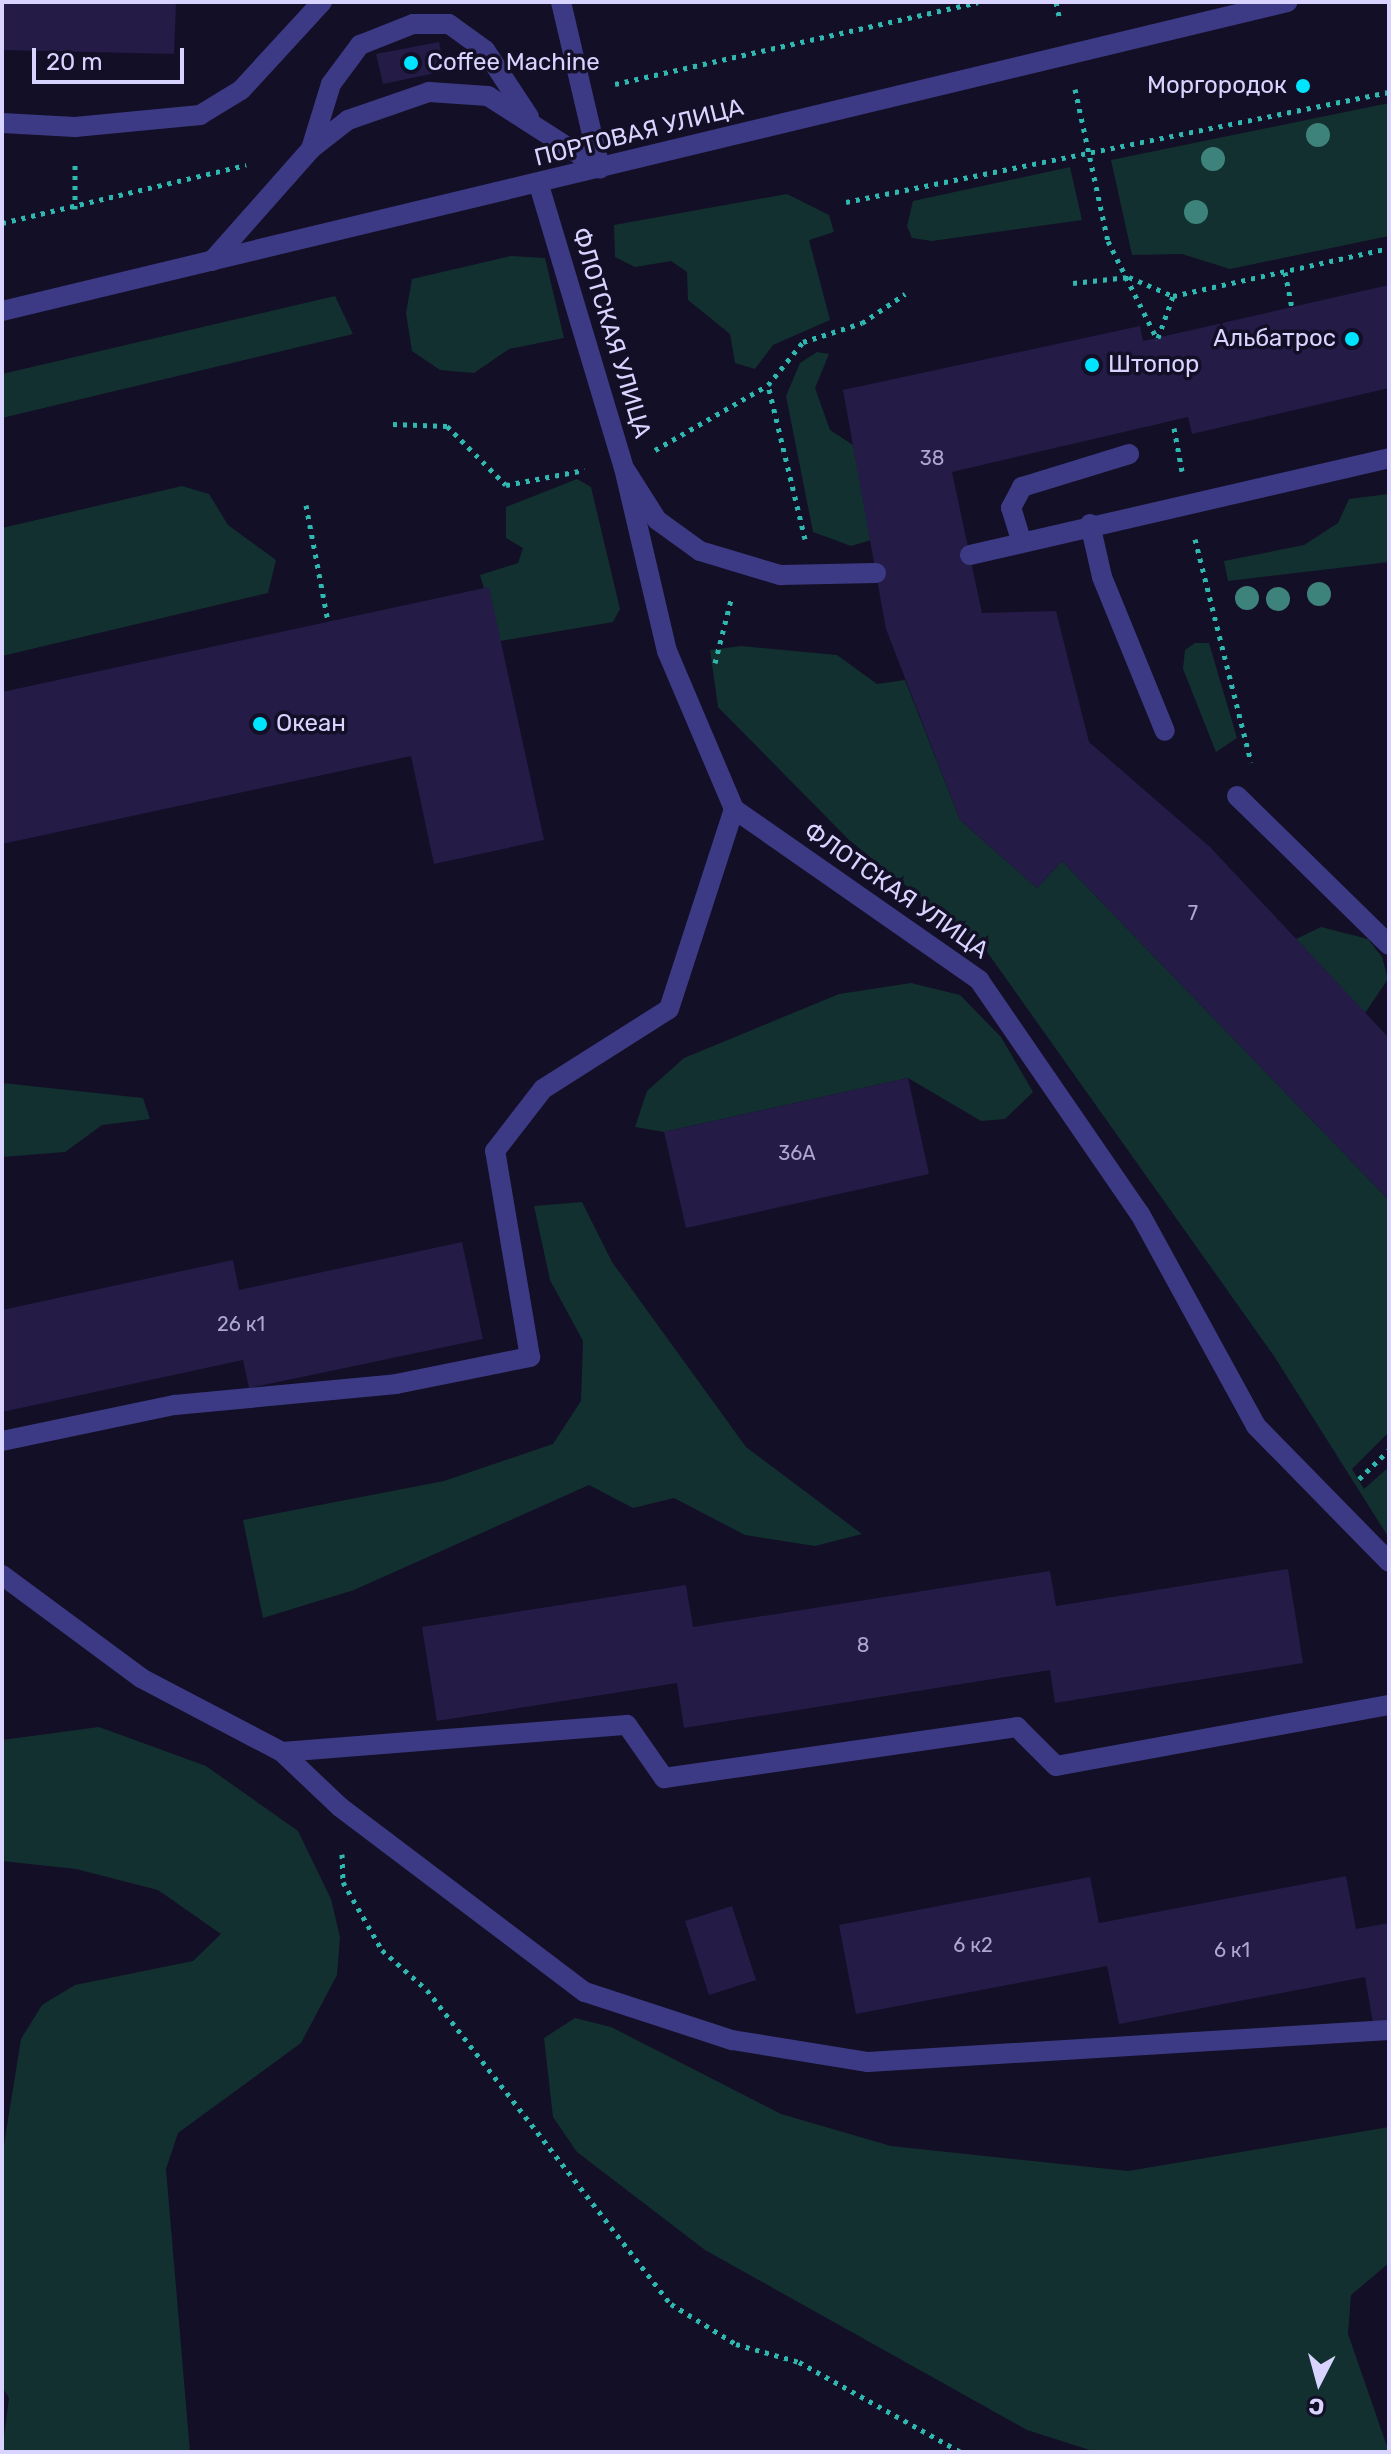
<!DOCTYPE html>
<html>
<head>
<meta charset="utf-8">
<style>
  body { margin:0 }
  #map { position:relative; width:1391px; height:2454px; overflow:hidden; background:#130f26; font-family:Rubik,sans-serif }
  div>[style] { position:absolute }
  .green>* { inset:0; background:#12302f }
  .building>* { inset:0; background:#241b47 }
  .path>* { height:5px; margin-top:-2.5px; transform-origin:0; background:repeating-linear-gradient(90deg,#2fb8b0 0 4px,transparent 0 10px) }
  .service>* { height:20px; margin:-10px; padding:0 10px; transform-origin:10px; border-radius:10px; background:#3d3a85 }
  .minor>* { height:20px; margin:-10px; padding:0 10px; transform-origin:10px; border-radius:10px; background:#3d3a85 }
  .tertiary>* { height:20px; margin:-10px; padding:0 10px; transform-origin:10px; border-radius:10px; background:#3d3a85 }
  .trees>* { width:24px; height:24px; margin:-12px; border-radius:50%; background:#3d827b }
  .dots>* { width:22px; height:22px; translate:-50% -50%; box-sizing:border-box; border:4px solid #130f26; border-radius:50% }
  span { translate:-50% -50%; white-space:nowrap; text-align:center; line-height:1.15; -webkit-text-stroke:7px #130f26; paint-order:stroke }
  .number-label { font-size:20px; color:#aca6d1 }
  .number-label span { -webkit-text-stroke-width:0 }
  .poi-label { font-size:24px; color:#d9d4ff }
  .left { translate:0 -50%; text-align:left }
  .right { translate:-100% -50%; text-align:right }
  .street-label { font-size:24px; color:#d9d4ff }
  .frame { position:absolute; inset:0; border:4px solid #d9d4ff; pointer-events:none }
  .north { position:absolute; left:1279px; top:2342px; width:80px; height:80px; -webkit-text-stroke:6px #130f26; paint-order:stroke; rotate:186deg; font-size:22px; font-weight:700; line-height:32px; text-align:center; color:#d9d4ff }
  .north::after { content:''; display:block; margin:auto; width:28px; height:36px; background:#d9d4ff; clip-path:polygon(50% 0,100% 100%,50% 72%,0 100%) }
  .scale { position:absolute; left:32px; top:48px; width:152px; height:36px; box-sizing:border-box; border:4px solid #d9d4ff; border-top:0; padding-left:10px; font-size:24px; line-height:28px; white-space:nowrap; color:#d9d4ff; -webkit-text-stroke:6px #130f26; paint-order:stroke }
</style>
</head>
<body>
<div id="map">
  <div class="green">
    <i style="clip-path:polygon(1389px 103px,1389px 236px,1230px 269px,1182px 254px,1132px 255px,1111px 160px)"></i>
    <i style="clip-path:polygon(1070px 167px,1082px 220px,932px 241px,912px 238px,907px 226px,913px 201px)"></i>
    <i style="clip-path:polygon(787px 194px,829px 215px,834px 232px,809px 240px,830px 320px,773px 345px,755px 369px,735px 363px,730px 334px,688px 300px,687px 272px,671px 261px,635px 267px,615px 257px,614px 225px)"></i>
    <i style="clip-path:polygon(511px 256px,545px 258px,564px 338px,509px 349px,474px 373px,440px 370px,412px 351px,406px 313px,412px 279px)"></i>
    <i style="clip-path:polygon(335px 296px,353px 334px,2px 418px,2px 374px)"></i>
    <i style="clip-path:polygon(817px 352px,829px 354px,815px 388px,830px 430px,853px 445px,871px 540px,851px 546px,813px 532px,786px 396px,800px 363px)"></i>
    <i style="clip-path:polygon(577px 479px,591px 487px,620px 609px,613px 622px,500px 641px,480px 575px,518px 563px,523px 548px,506px 538px,506px 507px)"></i>
    <i style="clip-path:polygon(182px 486px,209px 494px,228px 525px,276px 560px,268px 593px,2px 656px,2px 528px)"></i>
    <i style="clip-path:polygon(1389px 494px,1389px 562px,1228px 581px,1224px 561px,1304px 545px,1338px 523px,1349px 499px)"></i>
    <i style="clip-path:polygon(1195px 643px,1209px 643px,1237px 738px,1216px 752px,1183px 669px,1185px 650px)"></i>
    <i style="clip-path:polygon(741px 646px,837px 655px,877px 684px,905px 680px,960px 820px,1037px 888px,1062px 861px,1389px 1200px,1389px 1432px,1352px 1469px,1364px 1489px,1389px 1467px,1389px 1538px,1274px 1356px,985px 949px,849px 840px,718px 707px,710px 650px)"></i>
    <i style="clip-path:polygon(1321px 927px,1368px 939px,1382px 957px,1388px 979px,1365px 1013px,1296px 939px)"></i>
    <i style="clip-path:polygon(911px 983px,960px 995px,1001px 1037px,1033px 1092px,1005px 1119px,981px 1121px,908px 1078px,664px 1132px,635px 1127px,647px 1091px,684px 1058px,839px 994px)"></i>
    <i style="clip-path:polygon(2px 1083px,143px 1098px,150px 1119px,102px 1125px,65px 1152px,2px 1157px)"></i>
    <i style="clip-path:polygon(582px 1202px,612px 1262px,746px 1447px,862px 1534px,815px 1546px,745px 1535px,674px 1498px,633px 1508px,589px 1485px,354px 1590px,263px 1618px,243px 1520px,444px 1481px,553px 1444px,581px 1401px,583px 1341px,550px 1280px,534px 1206px)"></i>
    <i style="clip-path:polygon(99px 1727px,206px 1766px,298px 1831px,331px 1899px,340px 1937px,337px 1975px,301px 2043px,178px 2133px,166px 2169px,190px 2452px,2px 2452px,9px 2398px,2px 2387px,2px 2157px,21px 2039px,42px 2005px,75px 1985px,193px 1961px,221px 1934px,158px 1890px,76px 1869px,2px 1861px,2px 1740px)"></i>
    <i style="clip-path:polygon(575px 2018px,611px 2027px,781px 2114px,891px 2146px,1128px 2171px,1389px 2127px,1389px 2263px,1351px 2295px,1348px 2334px,1389px 2452px,1096px 2452px,1027px 2430px,705px 2250px,577px 2152px,553px 2117px,544px 2038px)"></i>
  </div>
  <div class="building">
    <i style="clip-path:polygon(2px 2px,176px 2px,174px 54px,2px 50px)"></i>
    <i style="clip-path:polygon(439px 42px,445px 71px,383px 84px,376px 54px)"></i>
    <i style="clip-path:polygon(1389px 285px,1389px 388px,1192px 434px,1188px 417px,952px 472px,982px 613px,1056px 611px,1089px 742px,1210px 847px,1389px 1038px,1389px 1200px,1062px 861px,1037px 888px,960px 820px,886px 629px,843px 390px,1140px 326px,1143px 341px)"></i>
    <i style="clip-path:polygon(489px 587px,544px 840px,434px 864px,411px 756px,2px 844px,2px 692px)"></i>
    <i style="clip-path:polygon(908px 1078px,929px 1174px,686px 1228px,664px 1132px)"></i>
    <i style="clip-path:polygon(462px 1242px,483px 1339px,249px 1388px,243px 1360px,2px 1412px,2px 1310px,233px 1260px,239px 1290px)"></i>
    <i style="clip-path:polygon(1288px 1569px,1303px 1663px,1055px 1703px,1050px 1670px,684px 1728px,677px 1683px,437px 1721px,422px 1627px,686px 1585px,693px 1627px,1050px 1571px,1056px 1606px)"></i>
    <i style="clip-path:polygon(1346px 1876px,1356px 1929px,1389px 1923px,1389px 2020px,1373px 2023px,1365px 1977px,1119px 2024px,1107px 1966px,856px 2014px,839px 1925px,1090px 1877px,1099px 1923px)"></i>
    <i style="clip-path:polygon(732px 1906px,756px 1980px,709px 1995px,685px 1921px)"></i>
  </div>
  <div class="path">
    <i style="left:1056px;top:2px;width:19px;rotate:78deg"></i>
    <i style="left:615px;top:84px;width:372px;rotate:-12.7deg"></i>
    <i style="left:1075px;top:89px;width:156px;rotate:77.8deg"></i>
    <i style="left:1108px;top:241px;width:110px;rotate:63.4deg"></i>
    <i style="left:846px;top:202px;width:554px;rotate:-11.45deg"></i>
    <i style="left:75px;top:209px;width:45px;rotate:-90deg"></i>
    <i style="left:2px;top:223px;width:251px;rotate:-13.4deg"></i>
    <i style="left:1285px;top:272px;width:36px;rotate:79deg"></i>
    <i style="left:1073px;top:283px;width:56px;rotate:-6.1deg"></i>
    <i style="left:1129px;top:277px;width:48px;rotate:23.4deg"></i>
    <i style="left:1173px;top:296px;width:221px;rotate:-12.5deg"></i>
    <i style="left:1158px;top:338px;width:45px;rotate:-70.3deg"></i>
    <i style="left:393px;top:424px;width:54px;rotate:2.1deg"></i>
    <i style="left:447px;top:426px;width:83px;rotate:45deg"></i>
    <i style="left:506px;top:485px;width:80px;rotate:-10.8deg"></i>
    <i style="left:1174px;top:428px;width:44px;rotate:79.5deg"></i>
    <i style="left:655px;top:450px;width:130px;rotate:-29.9deg"></i>
    <i style="left:306px;top:505px;width:118px;rotate:79.3deg"></i>
    <i style="left:805px;top:539px;width:158px;rotate:-103.5deg"></i>
    <i style="left:768px;top:385px;width:55px;rotate:-50.9deg"></i>
    <i style="left:803px;top:342px;width:62px;rotate:-17.9deg"></i>
    <i style="left:862px;top:323px;width:52px;rotate:-34deg"></i>
    <i style="left:1195px;top:539px;width:230px;rotate:75.9deg"></i>
    <i style="left:715px;top:663px;width:69px;rotate:-75.8deg"></i>
    <i style="left:1359px;top:1479px;width:42px;rotate:-44deg"></i>
    <i style="left:342px;top:1854px;width:28px;rotate:88deg"></i>
    <i style="left:343px;top:1882px;width:78px;rotate:60.2deg"></i>
    <i style="left:382px;top:1950px;width:60px;rotate:41.6deg"></i>
    <i style="left:427px;top:1990px;width:398px;rotate:52.2deg"></i>
    <i style="left:671px;top:2304px;width:76px;rotate:31.6deg"></i>
    <i style="left:736px;top:2344px;width:66px;rotate:15.9deg"></i>
    <i style="left:799px;top:2362px;width:185px;rotate:29.1deg"></i>
  </div>
  <div class="service">
    <i style="left:561px;top:2px;width:171px;rotate:76.8deg"></i>
    <i style="left:2px;top:123px;width:73px;rotate:3.1deg"></i>
    <i style="left:75px;top:127px;width:126px;rotate:-5.5deg"></i>
    <i style="left:200px;top:115px;width:48px;rotate:-31.4deg"></i>
    <i style="left:241px;top:90px;width:120px;rotate:-47.4deg"></i>
    <i style="left:311px;top:149px;width:68px;rotate:-72.9deg"></i>
    <i style="left:331px;top:84px;width:49px;rotate:-53.4deg"></i>
    <i style="left:360px;top:45px;width:57px;rotate:-21.6deg"></i>
    <i style="left:413px;top:24px;width:36px"></i>
    <i style="left:449px;top:24px;width:44px;rotate:35.8deg"></i>
    <i style="left:485px;top:50px;width:80px;rotate:56.7deg"></i>
    <i style="left:212px;top:261px;width:149px;rotate:-48.5deg"></i>
    <i style="left:311px;top:149px;width:47px;rotate:-38.1deg"></i>
    <i style="left:348px;top:120px;width:86px;rotate:-19.1deg"></i>
    <i style="left:429px;top:92px;width:59px;rotate:3.9deg"></i>
    <i style="left:488px;top:96px;width:133px;rotate:32.7deg"></i>
    <i style="left:626px;top:471px;width:58px;rotate:57.7deg"></i>
    <i style="left:657px;top:520px;width:53px;rotate:35.8deg"></i>
    <i style="left:700px;top:551px;width:84px;rotate:16.7deg"></i>
    <i style="left:780px;top:575px;width:96px;rotate:-1.2deg"></i>
    <i style="left:1090px;top:524px;width:54px;rotate:77.2deg"></i>
    <i style="left:1102px;top:577px;width:166px;rotate:67.8deg"></i>
    <i style="left:1021px;top:540px;width:34px;rotate:-107deg"></i>
    <i style="left:1011px;top:508px;width:24px;rotate:-62deg"></i>
    <i style="left:1022px;top:487px;width:112px;rotate:-17.1deg"></i>
    <i style="left:970px;top:555px;width:430px;rotate:-13deg"></i>
    <i style="left:1237px;top:796px;width:213px;rotate:44.4deg"></i>
    <i style="left:2px;top:1441px;width:177px;rotate:-11.8deg"></i>
    <i style="left:175px;top:1405px;width:222px;rotate:-5.4deg"></i>
    <i style="left:396px;top:1384px;width:137px;rotate:-11.4deg"></i>
    <i style="left:530px;top:1357px;width:209px;rotate:-99.6deg"></i>
    <i style="left:495px;top:1151px;width:78px;rotate:-52.3deg"></i>
    <i style="left:543px;top:1089px;width:149px;rotate:-32.4deg"></i>
    <i style="left:669px;top:1009px;width:210px;rotate:-72deg"></i>
    <i style="left:2px;top:1575px;width:173px;rotate:36.5deg"></i>
    <i style="left:141px;top:1678px;width:159px;rotate:27.7deg"></i>
    <i style="left:282px;top:1752px;width:80px;rotate:43.5deg"></i>
    <i style="left:340px;top:1807px;width:307px;rotate:37.1deg"></i>
    <i style="left:585px;top:1992px;width:155px;rotate:18.1deg"></i>
    <i style="left:732px;top:2040px;width:138px;rotate:9.2deg"></i>
    <i style="left:868px;top:2062px;width:522px;rotate:-3.51deg"></i>
    <i style="left:282px;top:1752px;width:346px;rotate:-4.5deg"></i>
    <i style="left:627px;top:1725px;width:65px;rotate:55.1deg"></i>
    <i style="left:664px;top:1778px;width:357px;rotate:-8.2deg"></i>
    <i style="left:1017px;top:1727px;width:55px;rotate:45deg"></i>
    <i style="left:1056px;top:1766px;width:339px;rotate:-10.4deg"></i>
  </div>
  <div class="minor">
    <i style="left:539px;top:185px;width:295px;rotate:73.3deg"></i>
    <i style="left:624px;top:468px;width:188px;rotate:76.8deg"></i>
    <i style="left:667px;top:651px;width:172px;rotate:67deg"></i>
    <i style="left:734px;top:809px;width:299px;rotate:34.9deg"></i>
    <i style="left:979px;top:980px;width:284px;rotate:55.5deg"></i>
    <i style="left:1140px;top:1214px;width:242px;rotate:61.3deg"></i>
    <i style="left:1256px;top:1426px;width:190px;rotate:45.6deg"></i>
  </div>
  <div class="tertiary">
    <i style="left:2px;top:311px;width:1322px;rotate:-13.52deg"></i>
  </div>
  <div class="trees">
    <i style="left:1318px;top:135px"></i>
    <i style="left:1213px;top:159px"></i>
    <i style="left:1196px;top:212px"></i>
    <i style="left:1319px;top:594px"></i>
    <i style="left:1247px;top:598px"></i>
    <i style="left:1278px;top:599px"></i>
  </div>
  <div class="dots">
    <i style="left:411px;top:63px;background:#00e5ff"></i>
    <i style="left:1303px;top:86px;background:#00e5ff"></i>
    <i style="left:1352px;top:339px;background:#00e5ff"></i>
    <i style="left:1092px;top:365px;background:#00e5ff"></i>
    <i style="left:260px;top:724px;background:#00e5ff"></i>
  </div>
  <div class="number-label">
    <span style="left:932px;top:458px">38</span>
    <span style="left:1193px;top:913px">7</span>
    <span style="left:797px;top:1153px">36А</span>
    <span style="left:241px;top:1324px">26 к1</span>
    <span style="left:863px;top:1645px">8</span>
    <span style="left:973px;top:1945px">6 к2</span>
    <span style="left:1232px;top:1950px">6 к1</span>
  </div>
  <div class="poi-label">
    <span class="left" style="left:427px;top:63px">Coffee Machine</span>
    <span class="right" style="left:1287px;top:86px">Моргородок</span>
    <span class="right" style="left:1336px;top:339px">Альбатрос</span>
    <span class="left" style="left:1108px;top:365px">Штопор</span>
    <span class="left" style="left:276px;top:724px">Океан</span>
  </div>
  <div class="street-label">
    <span style="left:639px;top:133px;rotate:-14deg">ПОРТОВАЯ УЛИЦА</span>
    <span style="left:611px;top:333px;rotate:73deg">ФЛОТСКАЯ УЛИЦА</span>
    <span style="left:896px;top:891px;rotate:35deg">ФЛОТСКАЯ УЛИЦА</span>
  </div>
  <div class="frame"></div>
  <div class="north">С</div>
  <div class="scale">20 m</div>
</div>
</body>
</html>
